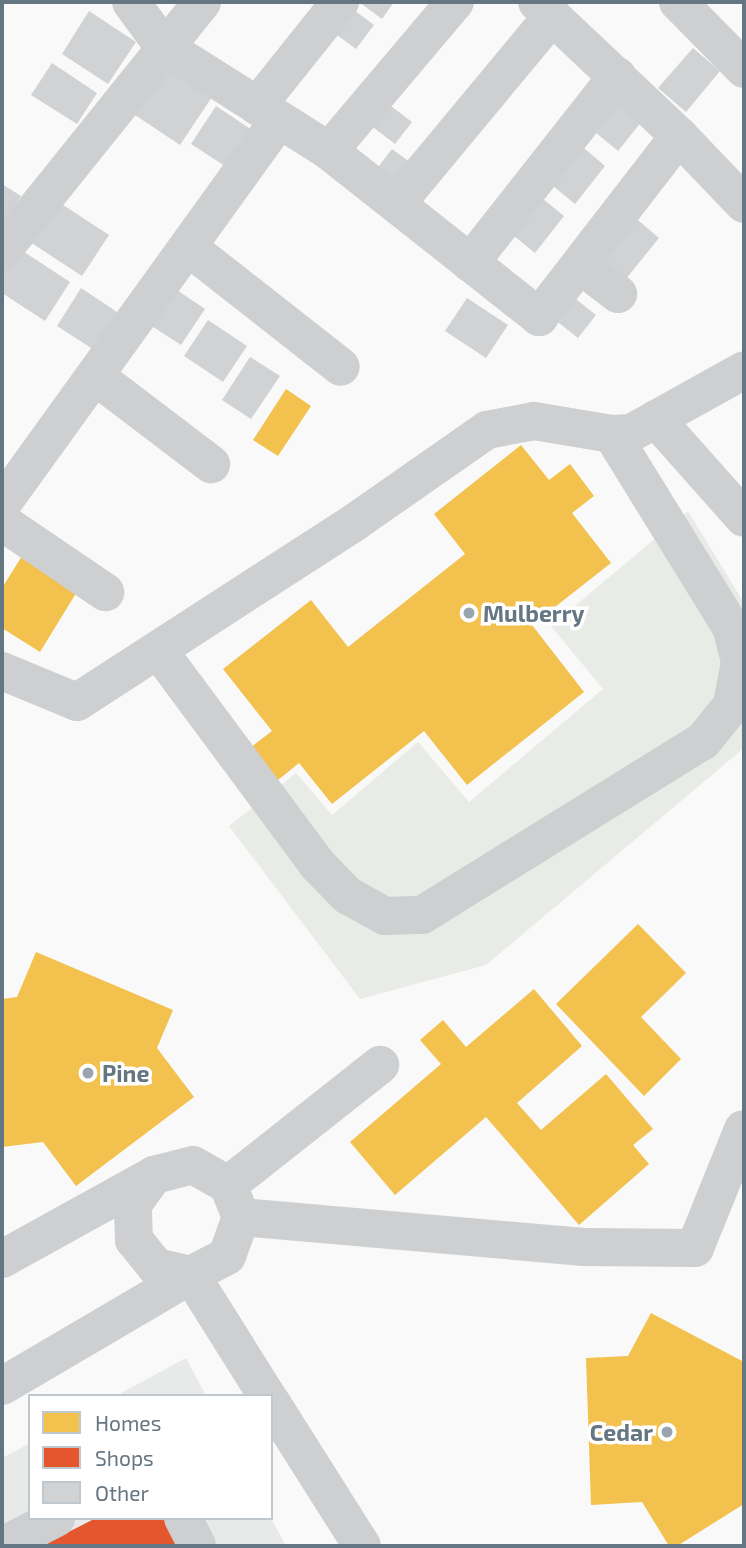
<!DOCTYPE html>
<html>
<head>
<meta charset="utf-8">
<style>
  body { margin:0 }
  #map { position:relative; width:746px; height:1548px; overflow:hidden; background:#f9f9f9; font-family:"Exo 2",sans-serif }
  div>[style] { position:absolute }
  .built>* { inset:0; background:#e8e9e9 }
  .green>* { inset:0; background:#e8ebe6 }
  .homes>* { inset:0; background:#f2c14e }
  .shops>* { inset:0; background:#e4572e }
  .building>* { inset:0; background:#d0d2d3 }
  .minor>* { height:38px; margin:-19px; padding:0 19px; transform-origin:19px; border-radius:19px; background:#cecfd0 }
  .dots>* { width:19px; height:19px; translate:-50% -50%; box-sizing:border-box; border:4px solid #fff; border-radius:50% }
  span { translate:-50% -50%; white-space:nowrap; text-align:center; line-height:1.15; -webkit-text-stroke:7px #fff; paint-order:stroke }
  .poi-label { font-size:23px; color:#657683; font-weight:700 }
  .left { translate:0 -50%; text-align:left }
  .right { translate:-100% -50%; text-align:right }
  .frame { position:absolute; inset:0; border:4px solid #657683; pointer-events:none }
  .legend { position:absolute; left:28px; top:1394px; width:245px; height:126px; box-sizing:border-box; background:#fff; border:2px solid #c1c8cd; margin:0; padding:9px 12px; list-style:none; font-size:21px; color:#657683 }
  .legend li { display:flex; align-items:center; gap:14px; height:35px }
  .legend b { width:35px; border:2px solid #c1c8cd }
</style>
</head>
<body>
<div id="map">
  <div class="built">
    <i style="clip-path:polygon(186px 1358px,206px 1396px,116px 1396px)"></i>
    <i style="clip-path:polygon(30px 1443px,30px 1518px,271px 1518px,286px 1546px,2px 1546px,2px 1458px)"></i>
  </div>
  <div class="green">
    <i style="clip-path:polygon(688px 511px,744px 603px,744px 748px,486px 965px,360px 999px,229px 826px,296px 773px,332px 815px,418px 742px,469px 802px,603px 689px,551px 626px)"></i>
  </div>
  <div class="homes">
    <i style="clip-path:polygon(286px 389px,311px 406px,278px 456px,253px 440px)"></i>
    <i style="clip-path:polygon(521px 445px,549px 480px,570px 464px,594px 496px,572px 513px,611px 563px,532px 625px,584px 692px,467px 785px,424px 731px,332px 804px,299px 763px,272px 785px,246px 751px,272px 731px,223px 669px,311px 600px,348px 647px,465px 554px,434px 514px)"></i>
    <i style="clip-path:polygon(22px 556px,78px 590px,40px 652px,2px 628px,2px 588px)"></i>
    <i style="clip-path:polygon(638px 924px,686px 973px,641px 1017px,681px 1059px,644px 1096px,556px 1004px)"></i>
    <i style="clip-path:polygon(36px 952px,173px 1010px,157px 1048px,194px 1097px,76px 1186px,43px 1142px,2px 1147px,2px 999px,17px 997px)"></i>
    <i style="clip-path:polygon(534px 989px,582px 1046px,517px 1103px,541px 1130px,606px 1074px,653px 1129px,633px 1145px,649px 1164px,579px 1225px,486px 1117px,395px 1195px,350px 1142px,441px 1064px,420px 1040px,443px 1020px,466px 1047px)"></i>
    <i style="clip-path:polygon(651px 1313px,744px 1362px,744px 1504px,677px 1546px,669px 1546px,642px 1502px,591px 1505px,586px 1358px,628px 1356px)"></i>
  </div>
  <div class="shops">
    <i style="clip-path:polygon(96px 1518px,166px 1518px,180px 1546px,41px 1546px)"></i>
  </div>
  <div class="building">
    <i style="clip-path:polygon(343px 2px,374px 25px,356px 49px,325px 26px)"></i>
    <i style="clip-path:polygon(359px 2px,394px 2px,382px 19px)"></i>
    <i style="clip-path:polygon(89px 11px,136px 42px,108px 84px,62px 54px)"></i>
    <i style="clip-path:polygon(693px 48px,720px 71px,686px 112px,658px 88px)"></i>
    <i style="clip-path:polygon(52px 63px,97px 93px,77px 124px,31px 95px)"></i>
    <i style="clip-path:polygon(163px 65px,212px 97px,180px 145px,132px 113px)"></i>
    <i style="clip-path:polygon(612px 88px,646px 116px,618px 151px,584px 123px)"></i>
    <i style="clip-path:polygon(378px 96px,412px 122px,395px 144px,361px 118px)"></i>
    <i style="clip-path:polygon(216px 106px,252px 130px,228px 168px,191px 144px)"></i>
    <i style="clip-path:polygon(578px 143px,605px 166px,575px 204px,547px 181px)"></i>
    <i style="clip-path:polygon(392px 149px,418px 168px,398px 195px,372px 175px)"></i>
    <i style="clip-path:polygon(2px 184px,21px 196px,2px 226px)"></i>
    <i style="clip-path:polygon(537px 194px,564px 216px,535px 253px,508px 231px)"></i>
    <i style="clip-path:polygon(57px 201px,109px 235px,82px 276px,30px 242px)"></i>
    <i style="clip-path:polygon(632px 215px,659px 238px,625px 280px,597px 258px)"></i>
    <i style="clip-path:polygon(9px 242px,70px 282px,45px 321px,2px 293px,2px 254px)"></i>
    <i style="clip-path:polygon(171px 286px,205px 309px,181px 345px,147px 323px)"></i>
    <i style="clip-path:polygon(81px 288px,123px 316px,99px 353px,57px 326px)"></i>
    <i style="clip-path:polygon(572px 296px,596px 315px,578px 338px,554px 319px)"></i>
    <i style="clip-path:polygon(467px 298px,508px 325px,486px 358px,445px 331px)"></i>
    <i style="clip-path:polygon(208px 320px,247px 346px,223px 382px,184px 356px)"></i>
    <i style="clip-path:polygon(250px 357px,280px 376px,251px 419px,222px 400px)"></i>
  </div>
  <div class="minor">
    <i style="left:131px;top:2px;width:54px;rotate:54deg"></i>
    <i style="left:163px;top:46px;width:196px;rotate:32.3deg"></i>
    <i style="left:329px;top:151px;width:268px;rotate:38.3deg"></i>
    <i style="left:539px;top:317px;width:229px;rotate:-52.3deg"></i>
    <i style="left:537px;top:2px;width:195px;rotate:43.3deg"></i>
    <i style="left:679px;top:136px;width:94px;rotate:46.3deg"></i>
    <i style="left:678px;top:2px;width:94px;rotate:45.4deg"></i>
    <i style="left:257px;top:106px;width:133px;rotate:-51.4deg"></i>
    <i style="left:329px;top:151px;width:195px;rotate:-49.8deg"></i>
    <i style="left:397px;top:203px;width:243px;rotate:-50.3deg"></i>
    <i style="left:188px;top:247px;width:194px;rotate:38.1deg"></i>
    <i style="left:2px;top:251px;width:319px;rotate:-51.2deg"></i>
    <i style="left:470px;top:263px;width:238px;rotate:-51.8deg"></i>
    <i style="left:580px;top:265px;width:48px;rotate:37.3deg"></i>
    <i style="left:95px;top:376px;width:146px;rotate:37.2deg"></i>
    <i style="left:656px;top:419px;width:132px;rotate:48.4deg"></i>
    <i style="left:2px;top:504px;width:471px;rotate:-54.2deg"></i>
    <i style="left:2px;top:522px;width:125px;rotate:34.2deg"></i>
    <i style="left:159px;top:651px;width:267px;rotate:53.4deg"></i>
    <i style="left:318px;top:865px;width:42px;rotate:46deg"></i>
    <i style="left:347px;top:895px;width:43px;rotate:28.9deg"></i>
    <i style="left:385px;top:916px;width:37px;rotate:-2deg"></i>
    <i style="left:422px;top:915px;width:331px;rotate:-31.8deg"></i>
    <i style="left:703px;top:741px;width:46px;rotate:-51.1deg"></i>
    <i style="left:732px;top:705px;width:44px;rotate:-79.5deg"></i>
    <i style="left:740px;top:662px;width:36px;rotate:-104deg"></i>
    <i style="left:731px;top:627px;width:227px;rotate:-121.7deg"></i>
    <i style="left:2px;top:671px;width:81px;rotate:22.5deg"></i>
    <i style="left:77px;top:702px;width:331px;rotate:-32.9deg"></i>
    <i style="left:355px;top:522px;width:161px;rotate:-34.9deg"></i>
    <i style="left:487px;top:430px;width:48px;rotate:-10.8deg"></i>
    <i style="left:534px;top:421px;width:79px;rotate:9.5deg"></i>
    <i style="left:612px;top:434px;width:19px;rotate:-3deg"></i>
    <i style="left:631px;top:433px;width:129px;rotate:-29.1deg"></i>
    <i style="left:228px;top:1185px;width:194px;rotate:-38.3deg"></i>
    <i style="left:241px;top:1217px;width:344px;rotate:5deg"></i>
    <i style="left:584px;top:1247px;width:111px;rotate:0.5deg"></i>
    <i style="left:695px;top:1248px;width:128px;rotate:-68deg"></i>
    <i style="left:2px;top:1259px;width:174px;rotate:-28.9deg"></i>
    <i style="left:154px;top:1175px;width:40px;rotate:-14.4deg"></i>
    <i style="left:193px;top:1165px;width:40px;rotate:29.7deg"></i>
    <i style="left:228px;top:1185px;width:35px;rotate:68deg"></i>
    <i style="left:241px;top:1217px;width:41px;rotate:109.7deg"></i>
    <i style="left:227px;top:1256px;width:41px;rotate:152.2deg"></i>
    <i style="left:191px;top:1275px;width:36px;rotate:-167deg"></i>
    <i style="left:156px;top:1267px;width:35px;rotate:-129deg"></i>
    <i style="left:134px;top:1240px;width:36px;rotate:-92deg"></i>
    <i style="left:133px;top:1204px;width:36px;rotate:-54deg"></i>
    <i style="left:2px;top:1386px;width:219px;rotate:-30.4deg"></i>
    <i style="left:191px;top:1275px;width:143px;rotate:57.9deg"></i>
    <i style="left:271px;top:1402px;width:170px;rotate:57.7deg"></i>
    <i style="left:183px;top:1518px;width:31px;rotate:63deg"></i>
    <i style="left:2px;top:1546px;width:61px;rotate:-27.4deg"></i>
  </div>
  <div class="dots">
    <i style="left:469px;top:613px;background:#99a4ac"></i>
    <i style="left:88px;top:1073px;background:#99a4ac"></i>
    <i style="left:667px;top:1432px;background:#99a4ac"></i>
  </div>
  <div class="poi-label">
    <span class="left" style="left:483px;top:613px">Mulberry</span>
    <span class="left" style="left:102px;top:1073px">Pine</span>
    <span class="right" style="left:653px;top:1432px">Cedar</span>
  </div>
  <div class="frame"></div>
  <ul class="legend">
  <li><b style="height:19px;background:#f2c14e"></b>Homes</li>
  <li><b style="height:19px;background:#e4572e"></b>Shops</li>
  <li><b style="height:19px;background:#d0d2d3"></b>Other</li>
  </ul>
</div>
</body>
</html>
